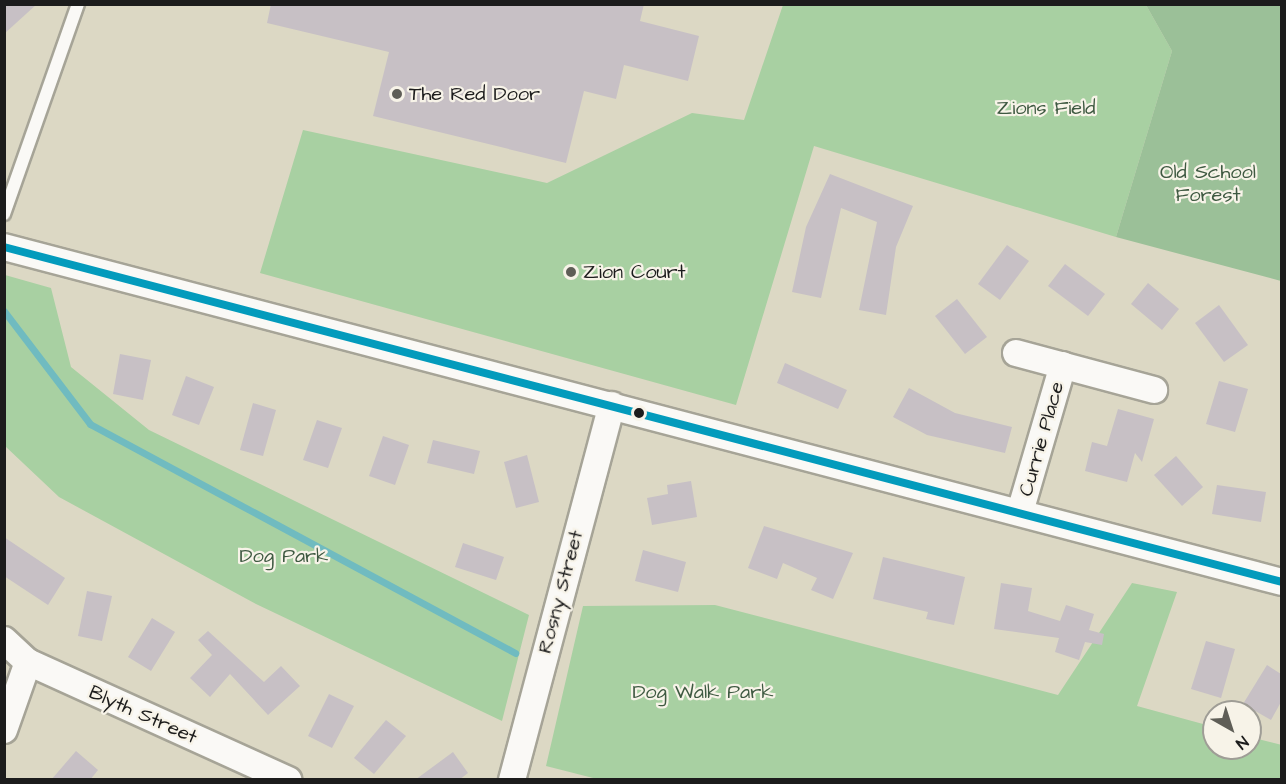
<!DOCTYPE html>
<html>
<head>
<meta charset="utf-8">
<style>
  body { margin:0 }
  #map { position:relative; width:1286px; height:784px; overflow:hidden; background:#dcd8c4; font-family:"Architects Daughter",sans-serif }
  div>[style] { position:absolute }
  .green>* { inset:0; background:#a8d0a2 }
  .forest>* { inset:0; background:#9bc098 }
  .stream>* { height:7px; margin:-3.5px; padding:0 3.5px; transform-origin:3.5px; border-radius:3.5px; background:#70bbc0 }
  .building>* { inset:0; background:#c7c0c5 }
  .roads { filter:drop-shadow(2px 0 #a6a497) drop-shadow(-2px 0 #a6a497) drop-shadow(0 2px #a6a497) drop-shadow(0 -2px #a6a497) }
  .lane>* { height:12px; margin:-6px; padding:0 6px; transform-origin:6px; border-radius:6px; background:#faf9f6 }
  .street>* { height:26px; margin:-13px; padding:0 13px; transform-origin:13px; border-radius:13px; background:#faf9f6 }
  .bus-1>* { height:8px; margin:-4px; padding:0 4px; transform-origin:4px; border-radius:4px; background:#039bbc }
  .dots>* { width:16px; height:16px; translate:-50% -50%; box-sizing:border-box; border:3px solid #f7f3e8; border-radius:50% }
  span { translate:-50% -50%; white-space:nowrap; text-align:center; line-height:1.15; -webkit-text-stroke:4.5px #f7f3e8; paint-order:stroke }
  .poi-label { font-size:20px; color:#1c1c1c }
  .left { translate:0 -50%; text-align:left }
  .park-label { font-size:20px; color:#3e5941 }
  .street-label { font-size:20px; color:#1c1c1c }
  .frame { position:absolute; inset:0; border:6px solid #1c1c1c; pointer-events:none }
  .north { position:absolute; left:1202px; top:700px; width:60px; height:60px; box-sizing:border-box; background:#f7f3e8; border:2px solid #9f9d96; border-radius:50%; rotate:141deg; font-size:16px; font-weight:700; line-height:24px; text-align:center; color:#1c1c1c }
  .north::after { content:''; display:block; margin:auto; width:21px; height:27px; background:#5f5e57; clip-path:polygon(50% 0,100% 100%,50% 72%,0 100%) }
</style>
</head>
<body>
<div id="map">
  <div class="green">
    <i style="clip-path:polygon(783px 5px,1146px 5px,1172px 51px,1116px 237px,814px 146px,736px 405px,260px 273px,303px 130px,547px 183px,692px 113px,744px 120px)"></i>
    <i style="clip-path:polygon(5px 275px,51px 288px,71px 367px,149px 430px,529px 615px,502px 721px,256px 604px,59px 497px,5px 446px)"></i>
    <i style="clip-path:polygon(1132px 583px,1177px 592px,1137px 706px,1214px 727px,1214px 748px,1250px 748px,1250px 737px,1282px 745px,1281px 780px,601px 780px,546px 766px,583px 606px,715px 605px,1058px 695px)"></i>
  </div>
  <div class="forest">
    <i style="clip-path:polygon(1146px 5px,1281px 5px,1281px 281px,1116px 237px,1172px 51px)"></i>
  </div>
  <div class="stream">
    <i style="left:4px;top:311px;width:142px;rotate:52.7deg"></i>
    <i style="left:90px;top:424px;width:483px;rotate:28.3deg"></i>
  </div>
  <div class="building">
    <i style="clip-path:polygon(4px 4px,37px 4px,4px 34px)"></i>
    <i style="clip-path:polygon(271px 4px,644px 4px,640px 21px,699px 36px,688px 81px,624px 65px,616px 99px,584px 91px,566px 163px,373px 116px,389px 52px,267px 23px)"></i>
    <i style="clip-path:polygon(830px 174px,913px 206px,896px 247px,886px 315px,859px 310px,877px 222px,841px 208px,821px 298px,792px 292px,806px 227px)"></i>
    <i style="clip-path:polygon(1007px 245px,1029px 261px,1000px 300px,978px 284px)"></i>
    <i style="clip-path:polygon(1065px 264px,1105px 294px,1088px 316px,1048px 286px)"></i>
    <i style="clip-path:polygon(1148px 283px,1179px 309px,1162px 330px,1131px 304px)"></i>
    <i style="clip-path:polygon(957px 299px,987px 337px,965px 354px,935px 316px)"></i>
    <i style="clip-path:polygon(1219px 305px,1248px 345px,1224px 362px,1195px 323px)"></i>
    <i style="clip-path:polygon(120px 354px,151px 360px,143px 400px,113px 394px)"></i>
    <i style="clip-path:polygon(785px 363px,847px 390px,838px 409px,777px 383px)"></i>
    <i style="clip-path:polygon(186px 376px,214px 387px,199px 425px,172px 415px)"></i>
    <i style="clip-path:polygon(1219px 381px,1248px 389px,1235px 432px,1206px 424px)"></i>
    <i style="clip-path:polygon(909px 388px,955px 413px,1012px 427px,1005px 453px,927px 435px,893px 417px)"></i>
    <i style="clip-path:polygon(253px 403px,276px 410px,263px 456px,240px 450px)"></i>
    <i style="clip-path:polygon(1118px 409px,1154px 419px,1142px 462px,1135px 453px,1127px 482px,1085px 471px,1092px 442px,1107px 446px)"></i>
    <i style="clip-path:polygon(317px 420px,342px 428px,328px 468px,303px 460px)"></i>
    <i style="clip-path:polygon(383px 436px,409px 445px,395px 485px,369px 476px)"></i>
    <i style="clip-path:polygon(433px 440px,480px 451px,474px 474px,427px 463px)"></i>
    <i style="clip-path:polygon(527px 455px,539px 502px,516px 508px,504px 462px)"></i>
    <i style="clip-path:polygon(1176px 456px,1203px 487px,1182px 506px,1154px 475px)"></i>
    <i style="clip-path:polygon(691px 481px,697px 517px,652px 525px,647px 498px,668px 494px,667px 485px)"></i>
    <i style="clip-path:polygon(1217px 485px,1266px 492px,1261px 522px,1212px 514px)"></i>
    <i style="clip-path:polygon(764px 526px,853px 553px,833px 599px,811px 590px,817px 578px,783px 563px,777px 579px,748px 568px)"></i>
    <i style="clip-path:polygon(4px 537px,65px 578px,48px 605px,4px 576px)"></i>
    <i style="clip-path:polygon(463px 543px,504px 557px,496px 580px,455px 567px)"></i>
    <i style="clip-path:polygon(643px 550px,686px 562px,678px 592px,635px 581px)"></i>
    <i style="clip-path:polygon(883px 557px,965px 577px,954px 625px,926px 619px,928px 612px,873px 599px)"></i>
    <i style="clip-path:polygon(1001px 583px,1032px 588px,1028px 611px,1060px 621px,1066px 605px,1094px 614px,1089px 630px,1104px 634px,1102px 645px,1085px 642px,1079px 660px,1055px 652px,1059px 638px,994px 629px)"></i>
    <i style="clip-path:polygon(87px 591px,112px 596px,102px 641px,78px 636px)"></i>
    <i style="clip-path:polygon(152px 618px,175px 632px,151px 671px,128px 657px)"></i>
    <i style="clip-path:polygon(208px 631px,264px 682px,281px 666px,300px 686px,268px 715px,230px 674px,210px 697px,190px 678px,212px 655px,198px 640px)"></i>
    <i style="clip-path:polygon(1206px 641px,1235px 649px,1221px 698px,1191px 689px)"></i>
    <i style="clip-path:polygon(1267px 665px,1281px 674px,1281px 702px,1271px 720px,1243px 704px)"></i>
    <i style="clip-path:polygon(329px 694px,354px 706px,332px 748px,308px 736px)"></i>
    <i style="clip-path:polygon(386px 720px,406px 736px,374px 774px,354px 758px)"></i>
    <i style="clip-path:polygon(76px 751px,98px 770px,90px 780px,51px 780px)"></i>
    <i style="clip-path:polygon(453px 752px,468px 773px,459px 780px,415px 780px)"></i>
  </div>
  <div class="roads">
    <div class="lane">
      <i style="left:4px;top:214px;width:223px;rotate:-70.6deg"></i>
    </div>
    <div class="street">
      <i style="left:4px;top:247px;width:1321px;rotate:14.69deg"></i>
      <i style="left:1016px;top:353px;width:143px;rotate:15deg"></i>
      <i style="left:1020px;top:512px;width:153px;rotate:-73.7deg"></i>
      <i style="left:4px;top:640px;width:33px;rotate:43deg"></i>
      <i style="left:28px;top:662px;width:286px;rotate:24.4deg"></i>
      <i style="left:4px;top:730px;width:72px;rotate:-70.6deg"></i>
      <i style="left:512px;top:780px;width:388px;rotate:-75.1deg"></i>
    </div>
  </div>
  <div class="bus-1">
    <i style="left:4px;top:247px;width:1321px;rotate:14.69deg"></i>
  </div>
  <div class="dots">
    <i style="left:397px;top:94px;background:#5f5e57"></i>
    <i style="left:571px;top:272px;background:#5f5e57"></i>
    <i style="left:639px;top:413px;background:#1c1c1c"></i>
  </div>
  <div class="poi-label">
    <span class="left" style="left:409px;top:94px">The Red Door</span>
    <span class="left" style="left:583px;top:272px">Zion Court</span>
  </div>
  <div class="park-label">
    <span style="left:1046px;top:108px">Zions Field</span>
    <span style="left:1208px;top:184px">Old School<br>Forest</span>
    <span style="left:284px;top:556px">Dog Park</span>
    <span style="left:703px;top:692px">Dog Walk Park</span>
  </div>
  <div class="street-label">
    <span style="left:1042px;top:439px;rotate:-74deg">Currie Place</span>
    <span style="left:561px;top:592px;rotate:-75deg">Rosny Street</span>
    <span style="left:143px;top:715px;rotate:24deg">Blyth Street</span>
  </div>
  <div class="frame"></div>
  <div class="north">N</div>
</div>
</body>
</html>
